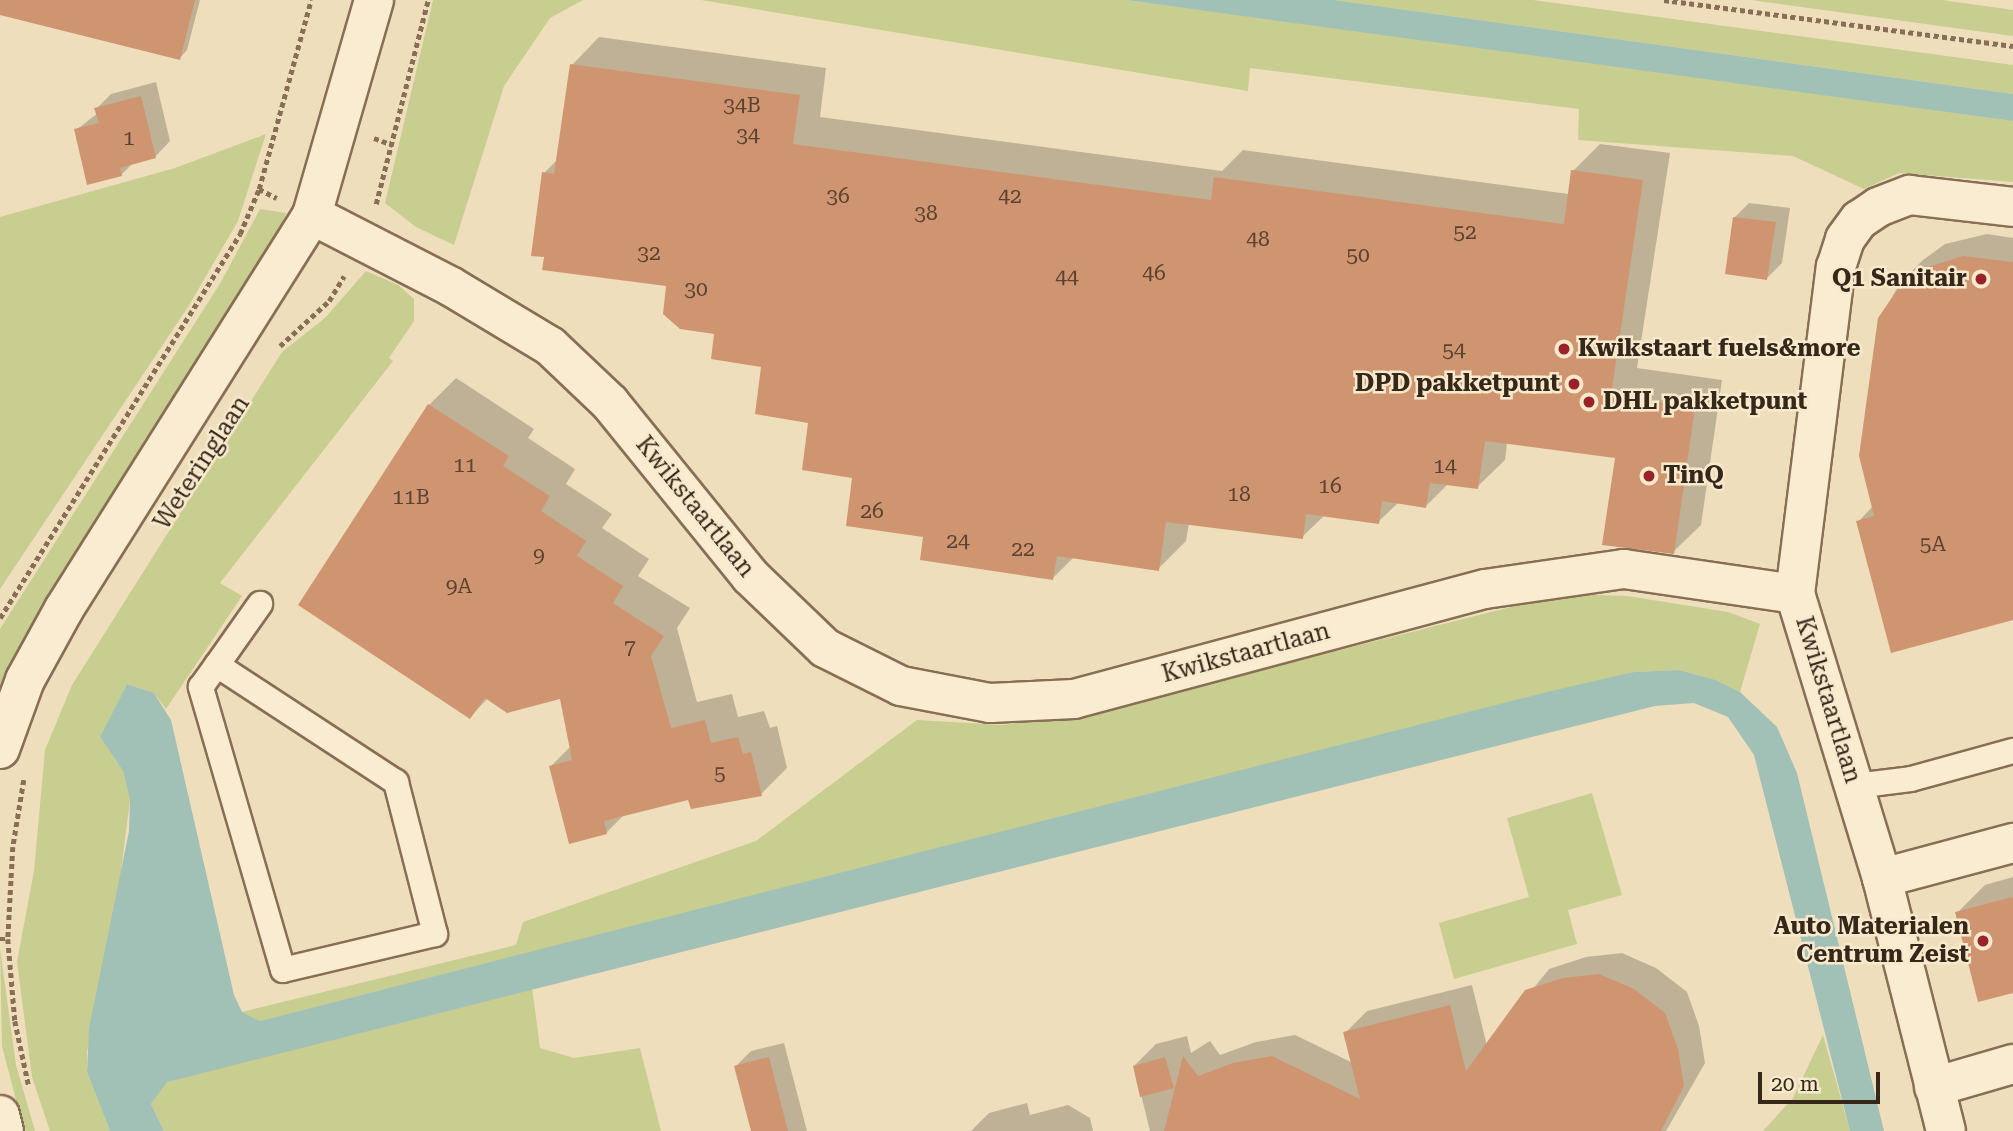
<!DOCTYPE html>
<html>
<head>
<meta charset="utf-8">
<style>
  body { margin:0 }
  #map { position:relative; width:2013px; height:1131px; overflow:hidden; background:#efdebc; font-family:"Roboto Serif",serif }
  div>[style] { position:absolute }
  .green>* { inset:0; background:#c8cd90 }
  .water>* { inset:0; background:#a1c0b6 }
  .shadow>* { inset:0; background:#0003 }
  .building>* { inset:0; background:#cf9570 }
  .path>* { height:4.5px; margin-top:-2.25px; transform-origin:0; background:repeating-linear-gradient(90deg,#886e55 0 5px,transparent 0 8.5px) }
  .roads { filter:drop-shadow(2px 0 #886e55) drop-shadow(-2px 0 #886e55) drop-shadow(0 2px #886e55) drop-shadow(0 -2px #886e55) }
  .lane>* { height:24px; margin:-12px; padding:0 12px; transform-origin:12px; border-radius:12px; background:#faecd0 }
  .street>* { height:38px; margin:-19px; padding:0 19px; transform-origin:19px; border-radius:19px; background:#faecd0 }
  .secondary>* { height:38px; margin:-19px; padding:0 19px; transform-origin:19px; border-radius:19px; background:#faecd0 }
  .dots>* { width:19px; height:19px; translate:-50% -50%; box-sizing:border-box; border:4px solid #f7e9cc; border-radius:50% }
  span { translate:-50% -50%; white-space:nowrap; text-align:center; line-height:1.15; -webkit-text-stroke:5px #f7e9cc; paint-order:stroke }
  .number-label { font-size:21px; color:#5c4230 }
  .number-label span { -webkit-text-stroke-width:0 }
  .poi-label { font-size:24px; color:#36271b; font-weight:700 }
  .right { translate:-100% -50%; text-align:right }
  .left { translate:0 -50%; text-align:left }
  .street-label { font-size:24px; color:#36271b }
  .scale { position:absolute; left:1758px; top:1072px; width:122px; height:32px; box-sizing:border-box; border:4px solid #36271b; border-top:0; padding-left:9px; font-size:21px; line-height:24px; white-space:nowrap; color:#36271b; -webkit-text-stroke:5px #f7e9cc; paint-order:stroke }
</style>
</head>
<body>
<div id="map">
  <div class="green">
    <i style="clip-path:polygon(433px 0,583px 0,550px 18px,504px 86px,454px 245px,416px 227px,385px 203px)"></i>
    <i style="clip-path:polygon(701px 0,1126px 0,1671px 73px,2013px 121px,2013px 182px,1899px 173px,1864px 189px,1793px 156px,1578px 140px,1579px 109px,1250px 68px,1248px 91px)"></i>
    <i style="clip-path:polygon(1334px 0,1533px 0,2013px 65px,2013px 94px)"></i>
    <i style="clip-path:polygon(1751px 0,1942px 0,2013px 10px,2013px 36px)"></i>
    <i style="clip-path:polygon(266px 134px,238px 221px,188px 307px,0 589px,0 217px,175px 168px)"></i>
    <i style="clip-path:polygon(260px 209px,286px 213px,278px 234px,47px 599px,0 691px,0 629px,221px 282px)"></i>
    <i style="clip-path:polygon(366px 271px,398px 285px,414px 299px,414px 321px,389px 358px,393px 361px,220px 583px,242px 596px,166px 709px,154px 693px,127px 684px,100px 737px,123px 771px,130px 800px,117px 903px,87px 1052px,87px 1072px,110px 1131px,50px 1131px,32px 1077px,17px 962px,34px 871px,45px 750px,72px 685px,282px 352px,325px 318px)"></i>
    <i style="clip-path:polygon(1563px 594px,1627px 596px,1728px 612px,1760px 624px,1740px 692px,1716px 680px,1679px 670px,1634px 672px,260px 1021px,242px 1012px,516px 945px,523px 922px,756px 841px,917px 720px,1003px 725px,1108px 708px)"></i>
    <i style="clip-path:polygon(1592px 793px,1622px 895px,1568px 910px,1577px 944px,1454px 979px,1439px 923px,1529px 897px,1507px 818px)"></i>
    <i style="clip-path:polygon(0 948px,16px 1065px,35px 1131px,26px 1131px,22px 1123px,2px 1046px)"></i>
    <i style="clip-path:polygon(532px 987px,540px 1048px,574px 1058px,640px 1048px,661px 1131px,164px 1131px,151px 1104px,166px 1082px)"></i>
    <i style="clip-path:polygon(1823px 1035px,1850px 1131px,1763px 1131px,1793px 1098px)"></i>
  </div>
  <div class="water">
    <i style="clip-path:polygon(1126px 0,1334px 0,2013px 94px,2013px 121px)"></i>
    <i style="clip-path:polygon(1679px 670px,1716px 680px,1740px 692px,1777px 727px,1797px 773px,1884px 1131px,1850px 1131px,1754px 755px,1728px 717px,1694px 703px,1655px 706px,167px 1082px,151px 1104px,164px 1131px,110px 1131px,87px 1072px,89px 1029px,129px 831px,130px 800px,123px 771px,100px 737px,127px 684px,154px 693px,171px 720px,234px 995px,242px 1012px,260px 1021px,1547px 692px,1634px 672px)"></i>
  </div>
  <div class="shadow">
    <i style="clip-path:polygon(33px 0,200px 0,187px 50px,180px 58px)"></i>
    <i style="clip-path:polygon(599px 37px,826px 68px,820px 117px,1222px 171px,1243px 150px,1569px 194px,1573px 171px,1600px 144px,1670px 153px,1637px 368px,1722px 380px,1701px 525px,1673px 552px,1617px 457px,1507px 443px,1505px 460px,1477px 487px,1448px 484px,1426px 506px,1399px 502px,1378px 522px,1325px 515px,1302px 537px,1189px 523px,1186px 541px,1158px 569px,1074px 557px,1053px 578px,925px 535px,854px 477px,763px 365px,716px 333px,668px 285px,546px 256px,544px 173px,558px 159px,572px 65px)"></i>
    <i style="clip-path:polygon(156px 82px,170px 141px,155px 157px,134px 162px,121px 175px,76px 130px,98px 113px,96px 109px,111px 94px)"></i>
    <i style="clip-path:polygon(1749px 203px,1790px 208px,1782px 263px,1767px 278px,1734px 218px)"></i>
    <i style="clip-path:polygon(1987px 234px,2013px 238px,2013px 618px,1858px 522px,1873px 506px,1880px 318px,1900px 283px,1923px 260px,1945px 244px)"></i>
    <i style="clip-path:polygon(456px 378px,534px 429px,528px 438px,575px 469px,566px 484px,612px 514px,602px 528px,649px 559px,638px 576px,690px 608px,677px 628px,697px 702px,732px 694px,738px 717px,764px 711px,770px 728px,777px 726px,787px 768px,761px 794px,689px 798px,625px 814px,606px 833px,551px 766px,571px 746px,561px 697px,488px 698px,470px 717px,429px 405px)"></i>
    <i style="clip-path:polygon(2013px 877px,2013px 991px,1957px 913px,1985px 885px)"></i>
    <i style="clip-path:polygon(1622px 953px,1656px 968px,1687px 992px,1699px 1026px,1705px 1063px,1666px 1131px,1150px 1131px,1134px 1066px,1156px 1044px,1187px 1036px,1191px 1053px,1210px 1041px,1220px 1055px,1256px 1042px,1295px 1035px,1353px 1063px,1345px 1033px,1367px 1011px,1472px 985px,1487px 1046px,1549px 969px,1586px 957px)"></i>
    <i style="clip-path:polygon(784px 1043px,807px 1131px,753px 1131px,736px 1066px,751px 1051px)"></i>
    <i style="clip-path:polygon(1027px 1103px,1030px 1115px,1068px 1105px,1090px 1118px,1093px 1131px,971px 1131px,989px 1113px)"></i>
  </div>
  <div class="building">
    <i style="clip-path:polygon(0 0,195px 0,180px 60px,0 15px)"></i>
    <i style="clip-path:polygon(570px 64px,800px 95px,793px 144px,1211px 200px,1214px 177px,1564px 224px,1571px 170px,1643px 180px,1611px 395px,1695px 407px,1674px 554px,1602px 545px,1615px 458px,1485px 441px,1478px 489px,1430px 483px,1426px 508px,1382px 501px,1379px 524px,1306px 514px,1303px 539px,1166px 522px,1159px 571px,1057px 556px,1053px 580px,920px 560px,923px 537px,846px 526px,852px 478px,802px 470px,808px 423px,755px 414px,761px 367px,711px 359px,714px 334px,680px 329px,663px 314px,666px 286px,542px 270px,544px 257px,531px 256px,542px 172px,554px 174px)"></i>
    <i style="clip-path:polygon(141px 96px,156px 158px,120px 168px,122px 176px,87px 185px,74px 129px,99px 123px,94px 108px)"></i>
    <i style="clip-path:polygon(1733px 217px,1776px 222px,1767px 280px,1725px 274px)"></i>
    <i style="clip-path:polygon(1963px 256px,2013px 262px,2013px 620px,1891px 653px,1856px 521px,1874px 516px,1859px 456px,1878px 318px,1909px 273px)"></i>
    <i style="clip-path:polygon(428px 404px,509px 456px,503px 466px,550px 496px,541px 511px,586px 541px,577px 556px,623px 586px,613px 603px,664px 636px,651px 656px,671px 728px,705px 720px,711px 743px,738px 737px,743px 754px,751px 752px,762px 796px,691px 809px,688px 800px,604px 821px,607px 834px,569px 844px,549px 766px,572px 760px,560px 699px,507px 713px,485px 698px,470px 719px,298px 605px)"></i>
    <i style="clip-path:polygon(2013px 897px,2013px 993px,1978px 1002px,1955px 912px)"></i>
    <i style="clip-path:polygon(1599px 974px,1634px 989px,1665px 1013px,1678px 1049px,1684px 1086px,1661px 1131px,1164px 1131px,1183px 1056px,1198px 1076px,1233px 1063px,1272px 1056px,1360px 1099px,1343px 1032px,1450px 1005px,1466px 1071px,1525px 990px,1563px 978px)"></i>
    <i style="clip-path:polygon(769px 1057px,788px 1131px,751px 1131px,734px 1066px)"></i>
    <i style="clip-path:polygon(1165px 1057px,1174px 1088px,1140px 1097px,1133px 1066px)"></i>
  </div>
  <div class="path">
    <i style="left:1664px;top:0;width:352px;rotate:7.5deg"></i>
    <i style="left:374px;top:138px;width:20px;rotate:20deg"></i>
    <i style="left:259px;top:189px;width:20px;rotate:27deg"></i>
    <i style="left:376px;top:204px;width:211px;rotate:-75.7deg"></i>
    <i style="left:280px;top:346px;width:67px;rotate:-42.6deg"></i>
    <i style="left:329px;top:301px;width:29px;rotate:-59deg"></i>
    <i style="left:0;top:618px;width:453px;rotate:-58deg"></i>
    <i style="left:240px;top:234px;width:49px;rotate:-67.1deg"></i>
    <i style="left:259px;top:189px;width:196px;rotate:-74.6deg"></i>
    <i style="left:24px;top:780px;width:68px;rotate:99.3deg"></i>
    <i style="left:13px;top:847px;width:92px;rotate:93.1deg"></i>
    <i style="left:8px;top:939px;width:82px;rotate:85.1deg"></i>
    <i style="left:15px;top:1021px;width:67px;rotate:78deg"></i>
    <i style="left:0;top:939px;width:8px"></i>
  </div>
  <div class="roads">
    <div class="lane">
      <i style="left:217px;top:665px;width:214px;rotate:33.2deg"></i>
      <i style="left:396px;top:782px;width:157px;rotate:75.6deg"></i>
      <i style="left:435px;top:934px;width:156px;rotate:166.7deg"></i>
      <i style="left:283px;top:970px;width:295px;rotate:-106.2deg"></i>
      <i style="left:201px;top:687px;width:27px;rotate:-54deg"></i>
      <i style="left:217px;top:665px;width:75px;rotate:-54.8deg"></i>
      <i style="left:1855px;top:786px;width:56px;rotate:-7.1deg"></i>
      <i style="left:1911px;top:779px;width:106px;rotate:-15.4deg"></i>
    </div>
    <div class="street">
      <i style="left:312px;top:215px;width:155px;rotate:27.2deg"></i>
      <i style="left:450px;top:286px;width:117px;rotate:31deg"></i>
      <i style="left:550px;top:346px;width:83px;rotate:43.5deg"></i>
      <i style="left:610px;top:403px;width:223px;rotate:51deg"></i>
      <i style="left:750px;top:576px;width:104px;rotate:43.8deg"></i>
      <i style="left:825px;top:648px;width:85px;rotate:26.6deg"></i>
      <i style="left:901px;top:686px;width:91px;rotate:10.8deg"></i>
      <i style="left:990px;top:703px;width:84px;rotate:-2.7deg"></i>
      <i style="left:1074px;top:699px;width:425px;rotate:-15deg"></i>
      <i style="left:1485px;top:589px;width:140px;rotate:-8.2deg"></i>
      <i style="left:1624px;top:569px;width:173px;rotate:8.3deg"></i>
      <i style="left:1882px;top:878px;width:136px;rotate:-15deg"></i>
      <i style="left:1934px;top:1087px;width:82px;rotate:-16.2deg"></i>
      <i style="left:1946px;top:1131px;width:261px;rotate:-104.2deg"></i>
      <i style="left:1882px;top:878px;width:297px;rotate:-107deg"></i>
      <i style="left:1795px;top:594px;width:330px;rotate:-82.9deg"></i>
      <i style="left:1836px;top:267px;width:29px;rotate:-72deg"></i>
      <i style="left:1845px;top:239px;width:24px;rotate:-54deg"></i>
      <i style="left:1859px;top:220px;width:23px;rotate:-34deg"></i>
      <i style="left:1878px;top:207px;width:34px;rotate:-21deg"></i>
      <i style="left:1910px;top:195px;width:104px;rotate:6.6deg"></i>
    </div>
    <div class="secondary">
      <i style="left:0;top:749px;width:73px;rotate:-70.1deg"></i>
      <i style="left:25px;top:680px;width:81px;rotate:-61.2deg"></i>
      <i style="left:64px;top:609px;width:466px;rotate:-57.8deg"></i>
      <i style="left:312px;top:215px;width:224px;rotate:-73.9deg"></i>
      <i style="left:0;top:1115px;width:16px;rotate:76deg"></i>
    </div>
  </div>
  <div class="dots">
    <i style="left:1981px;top:279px;background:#992328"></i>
    <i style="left:1564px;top:349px;background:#992328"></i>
    <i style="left:1574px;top:384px;background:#992328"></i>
    <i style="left:1589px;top:402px;background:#992328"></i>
    <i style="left:1649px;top:476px;background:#992328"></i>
    <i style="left:1983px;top:941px;background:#992328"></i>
  </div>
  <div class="number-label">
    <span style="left:742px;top:105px">34B</span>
    <span style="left:748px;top:135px">34</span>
    <span style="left:129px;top:138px">1</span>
    <span style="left:838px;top:196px">36</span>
    <span style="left:1010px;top:196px">42</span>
    <span style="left:926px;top:213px">38</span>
    <span style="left:1465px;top:232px">52</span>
    <span style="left:1258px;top:239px">48</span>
    <span style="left:649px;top:253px">32</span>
    <span style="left:1358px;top:255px">50</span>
    <span style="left:1154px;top:273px">46</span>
    <span style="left:1067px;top:277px">44</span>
    <span style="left:696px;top:289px">30</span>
    <span style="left:1454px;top:350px">54</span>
    <span style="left:465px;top:465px">11</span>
    <span style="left:1445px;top:466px">14</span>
    <span style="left:1330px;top:486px">16</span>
    <span style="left:1239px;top:494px">18</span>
    <span style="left:411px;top:497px">11B</span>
    <span style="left:872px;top:511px">26</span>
    <span style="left:958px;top:541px">24</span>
    <span style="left:1933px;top:544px">5A</span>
    <span style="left:1023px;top:549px">22</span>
    <span style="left:539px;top:555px">9</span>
    <span style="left:459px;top:586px">9A</span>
    <span style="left:630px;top:647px">7</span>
    <span style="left:720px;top:773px">5</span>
  </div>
  <div class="poi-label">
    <span class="right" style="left:1967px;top:279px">Q1 Sanitair</span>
    <span class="left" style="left:1578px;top:349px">Kwikstaart fuels&amp;more</span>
    <span class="right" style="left:1560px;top:384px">DPD pakketpunt</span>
    <span class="left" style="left:1603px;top:402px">DHL pakketpunt</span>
    <span class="left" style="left:1663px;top:476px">TinQ</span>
    <span class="right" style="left:1969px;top:941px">Auto Materialen<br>Centrum Zeist</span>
  </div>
  <div class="street-label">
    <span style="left:202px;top:463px;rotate:-57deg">Weteringlaan</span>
    <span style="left:695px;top:507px;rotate:51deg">Kwikstaartlaan</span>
    <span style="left:1246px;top:653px;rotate:-15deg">Kwikstaartlaan</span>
    <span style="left:1828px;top:700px;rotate:73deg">Kwikstaartlaan</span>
  </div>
  <div class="scale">20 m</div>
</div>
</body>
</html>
